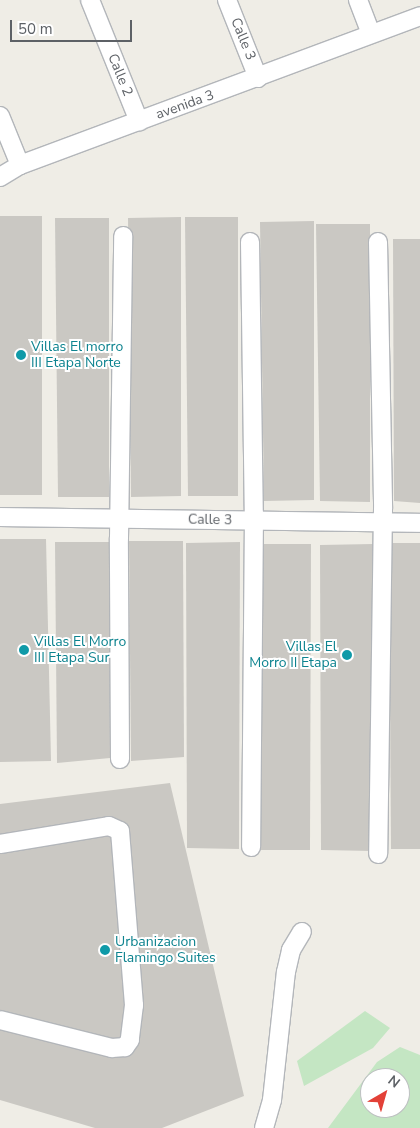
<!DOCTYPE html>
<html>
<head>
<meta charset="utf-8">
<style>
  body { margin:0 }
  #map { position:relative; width:420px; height:1128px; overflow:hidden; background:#efede6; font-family:"Nunito Sans",sans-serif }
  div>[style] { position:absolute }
  .green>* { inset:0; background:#c4e6c3 }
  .building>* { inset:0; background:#cac8c3 }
  .roads { filter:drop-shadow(1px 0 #b3b6ba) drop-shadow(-1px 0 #b3b6ba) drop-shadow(0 1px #b3b6ba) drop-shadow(0 -1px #b3b6ba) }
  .street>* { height:18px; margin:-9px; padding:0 9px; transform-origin:9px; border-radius:9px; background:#fff }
  .dots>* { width:14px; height:14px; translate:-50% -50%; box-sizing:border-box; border:2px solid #fff; border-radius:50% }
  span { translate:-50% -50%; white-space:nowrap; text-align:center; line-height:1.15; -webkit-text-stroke:4px #fff; paint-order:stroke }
  .street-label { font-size:14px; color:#5d6166 }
  .culture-label { font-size:14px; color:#0d838f }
  .left { translate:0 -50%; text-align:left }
  .right { translate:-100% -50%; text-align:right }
  .north { position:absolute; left:360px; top:1068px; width:50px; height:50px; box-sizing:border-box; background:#fff; border:1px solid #bec0c2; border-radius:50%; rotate:38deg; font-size:14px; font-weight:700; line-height:20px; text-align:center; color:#5d6166 }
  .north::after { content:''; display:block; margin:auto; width:18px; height:22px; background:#e34138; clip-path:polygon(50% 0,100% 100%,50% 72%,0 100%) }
  .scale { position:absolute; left:10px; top:20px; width:122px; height:22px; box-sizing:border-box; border:2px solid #5d6166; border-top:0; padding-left:6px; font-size:15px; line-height:18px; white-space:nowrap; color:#5d6166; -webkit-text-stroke:4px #fff; paint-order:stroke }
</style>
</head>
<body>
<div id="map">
  <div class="green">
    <i style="clip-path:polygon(365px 1011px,390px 1028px,373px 1048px,304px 1086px,297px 1061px)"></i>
    <i style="clip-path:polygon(evenodd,400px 1047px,420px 1055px,420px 1128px,328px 1128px,377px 1062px,400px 1047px,370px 1078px,400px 1078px,400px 1108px,370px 1108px,370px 1078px)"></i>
  </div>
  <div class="building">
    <i style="clip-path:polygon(0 216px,42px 216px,42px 495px,0 495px)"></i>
    <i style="clip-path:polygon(181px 217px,181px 496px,131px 497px,128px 218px)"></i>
    <i style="clip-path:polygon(185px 217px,238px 217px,238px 496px,188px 496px)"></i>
    <i style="clip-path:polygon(55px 218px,109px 218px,109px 497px,58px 497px)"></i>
    <i style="clip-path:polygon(314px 221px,314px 500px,264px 501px,260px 222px)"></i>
    <i style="clip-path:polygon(316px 224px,370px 224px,370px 502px,320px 501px)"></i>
    <i style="clip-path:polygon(393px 239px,420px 239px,420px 503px,394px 501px)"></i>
    <i style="clip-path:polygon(0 539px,46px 539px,51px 761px,0 762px)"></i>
    <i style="clip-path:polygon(129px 541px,183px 541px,184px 757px,131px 761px)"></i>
    <i style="clip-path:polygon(55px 542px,109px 542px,110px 758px,57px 763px)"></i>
    <i style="clip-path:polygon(240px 542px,239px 849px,187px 848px,186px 543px)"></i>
    <i style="clip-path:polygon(389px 543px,420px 543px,420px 849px,391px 849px)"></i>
    <i style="clip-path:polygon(257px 544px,311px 544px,310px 850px,258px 850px)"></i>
    <i style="clip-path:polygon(373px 544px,373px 851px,321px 850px,320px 545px)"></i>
    <i style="clip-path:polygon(170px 783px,244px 1096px,162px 1128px,95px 1128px,0 1100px,0 804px)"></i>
  </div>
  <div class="roads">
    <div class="street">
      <i style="left:90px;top:0;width:131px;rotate:68deg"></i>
      <i style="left:227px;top:0;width:84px;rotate:68.3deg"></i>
      <i style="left:358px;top:0;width:34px;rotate:69deg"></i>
      <i style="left:0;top:116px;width:53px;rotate:67.8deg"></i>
      <i style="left:0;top:177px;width:23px;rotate:-31deg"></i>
      <i style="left:20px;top:165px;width:427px;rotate:-20.4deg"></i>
      <i style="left:250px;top:242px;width:272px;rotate:89.2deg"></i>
      <i style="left:254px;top:514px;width:333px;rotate:90.5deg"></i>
      <i style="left:378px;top:242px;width:267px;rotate:88.9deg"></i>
      <i style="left:383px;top:509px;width:345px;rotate:90.8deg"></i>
      <i style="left:0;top:517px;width:420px;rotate:0.8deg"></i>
      <i style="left:120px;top:759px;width:221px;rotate:-90.3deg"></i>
      <i style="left:119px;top:538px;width:302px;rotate:-89.2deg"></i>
      <i style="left:0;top:844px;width:110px;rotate:-9.4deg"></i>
      <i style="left:109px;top:826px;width:12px;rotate:24deg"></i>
      <i style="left:120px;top:831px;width:175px;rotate:85.4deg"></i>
      <i style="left:134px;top:1005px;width:35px;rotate:97deg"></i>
      <i style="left:130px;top:1040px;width:9px;rotate:126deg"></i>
      <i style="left:125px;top:1047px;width:13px;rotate:176deg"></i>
      <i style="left:112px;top:1048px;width:115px;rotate:-166deg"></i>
      <i style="left:264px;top:1128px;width:29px;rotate:-74deg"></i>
      <i style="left:272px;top:1100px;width:129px;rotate:-83.8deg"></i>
      <i style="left:286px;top:972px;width:23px;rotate:-77deg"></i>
      <i style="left:291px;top:950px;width:21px;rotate:-59deg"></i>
    </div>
  </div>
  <div class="dots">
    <i style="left:21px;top:355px;background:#0f9aa8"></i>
    <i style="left:24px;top:650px;background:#0f9aa8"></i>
    <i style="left:347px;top:655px;background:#0f9aa8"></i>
    <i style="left:105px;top:950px;background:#0f9aa8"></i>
  </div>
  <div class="street-label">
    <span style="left:243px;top:39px;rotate:68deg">Calle 3</span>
    <span style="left:120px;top:75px;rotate:68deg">Calle 2</span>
    <span style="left:185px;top:105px;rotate:-20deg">avenida 3</span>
    <span style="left:210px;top:520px;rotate:1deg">Calle 3</span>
  </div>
  <div class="culture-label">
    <span class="left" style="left:31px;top:355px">Villas El morro<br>III Etapa Norte</span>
    <span class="left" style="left:34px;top:650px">Villas El Morro<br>III Etapa Sur</span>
    <span class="right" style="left:337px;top:655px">Villas El<br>Morro II Etapa</span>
    <span class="left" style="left:115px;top:950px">Urbanizacion<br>Flamingo Suites</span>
  </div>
  <div class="north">N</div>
  <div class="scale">50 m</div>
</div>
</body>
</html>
